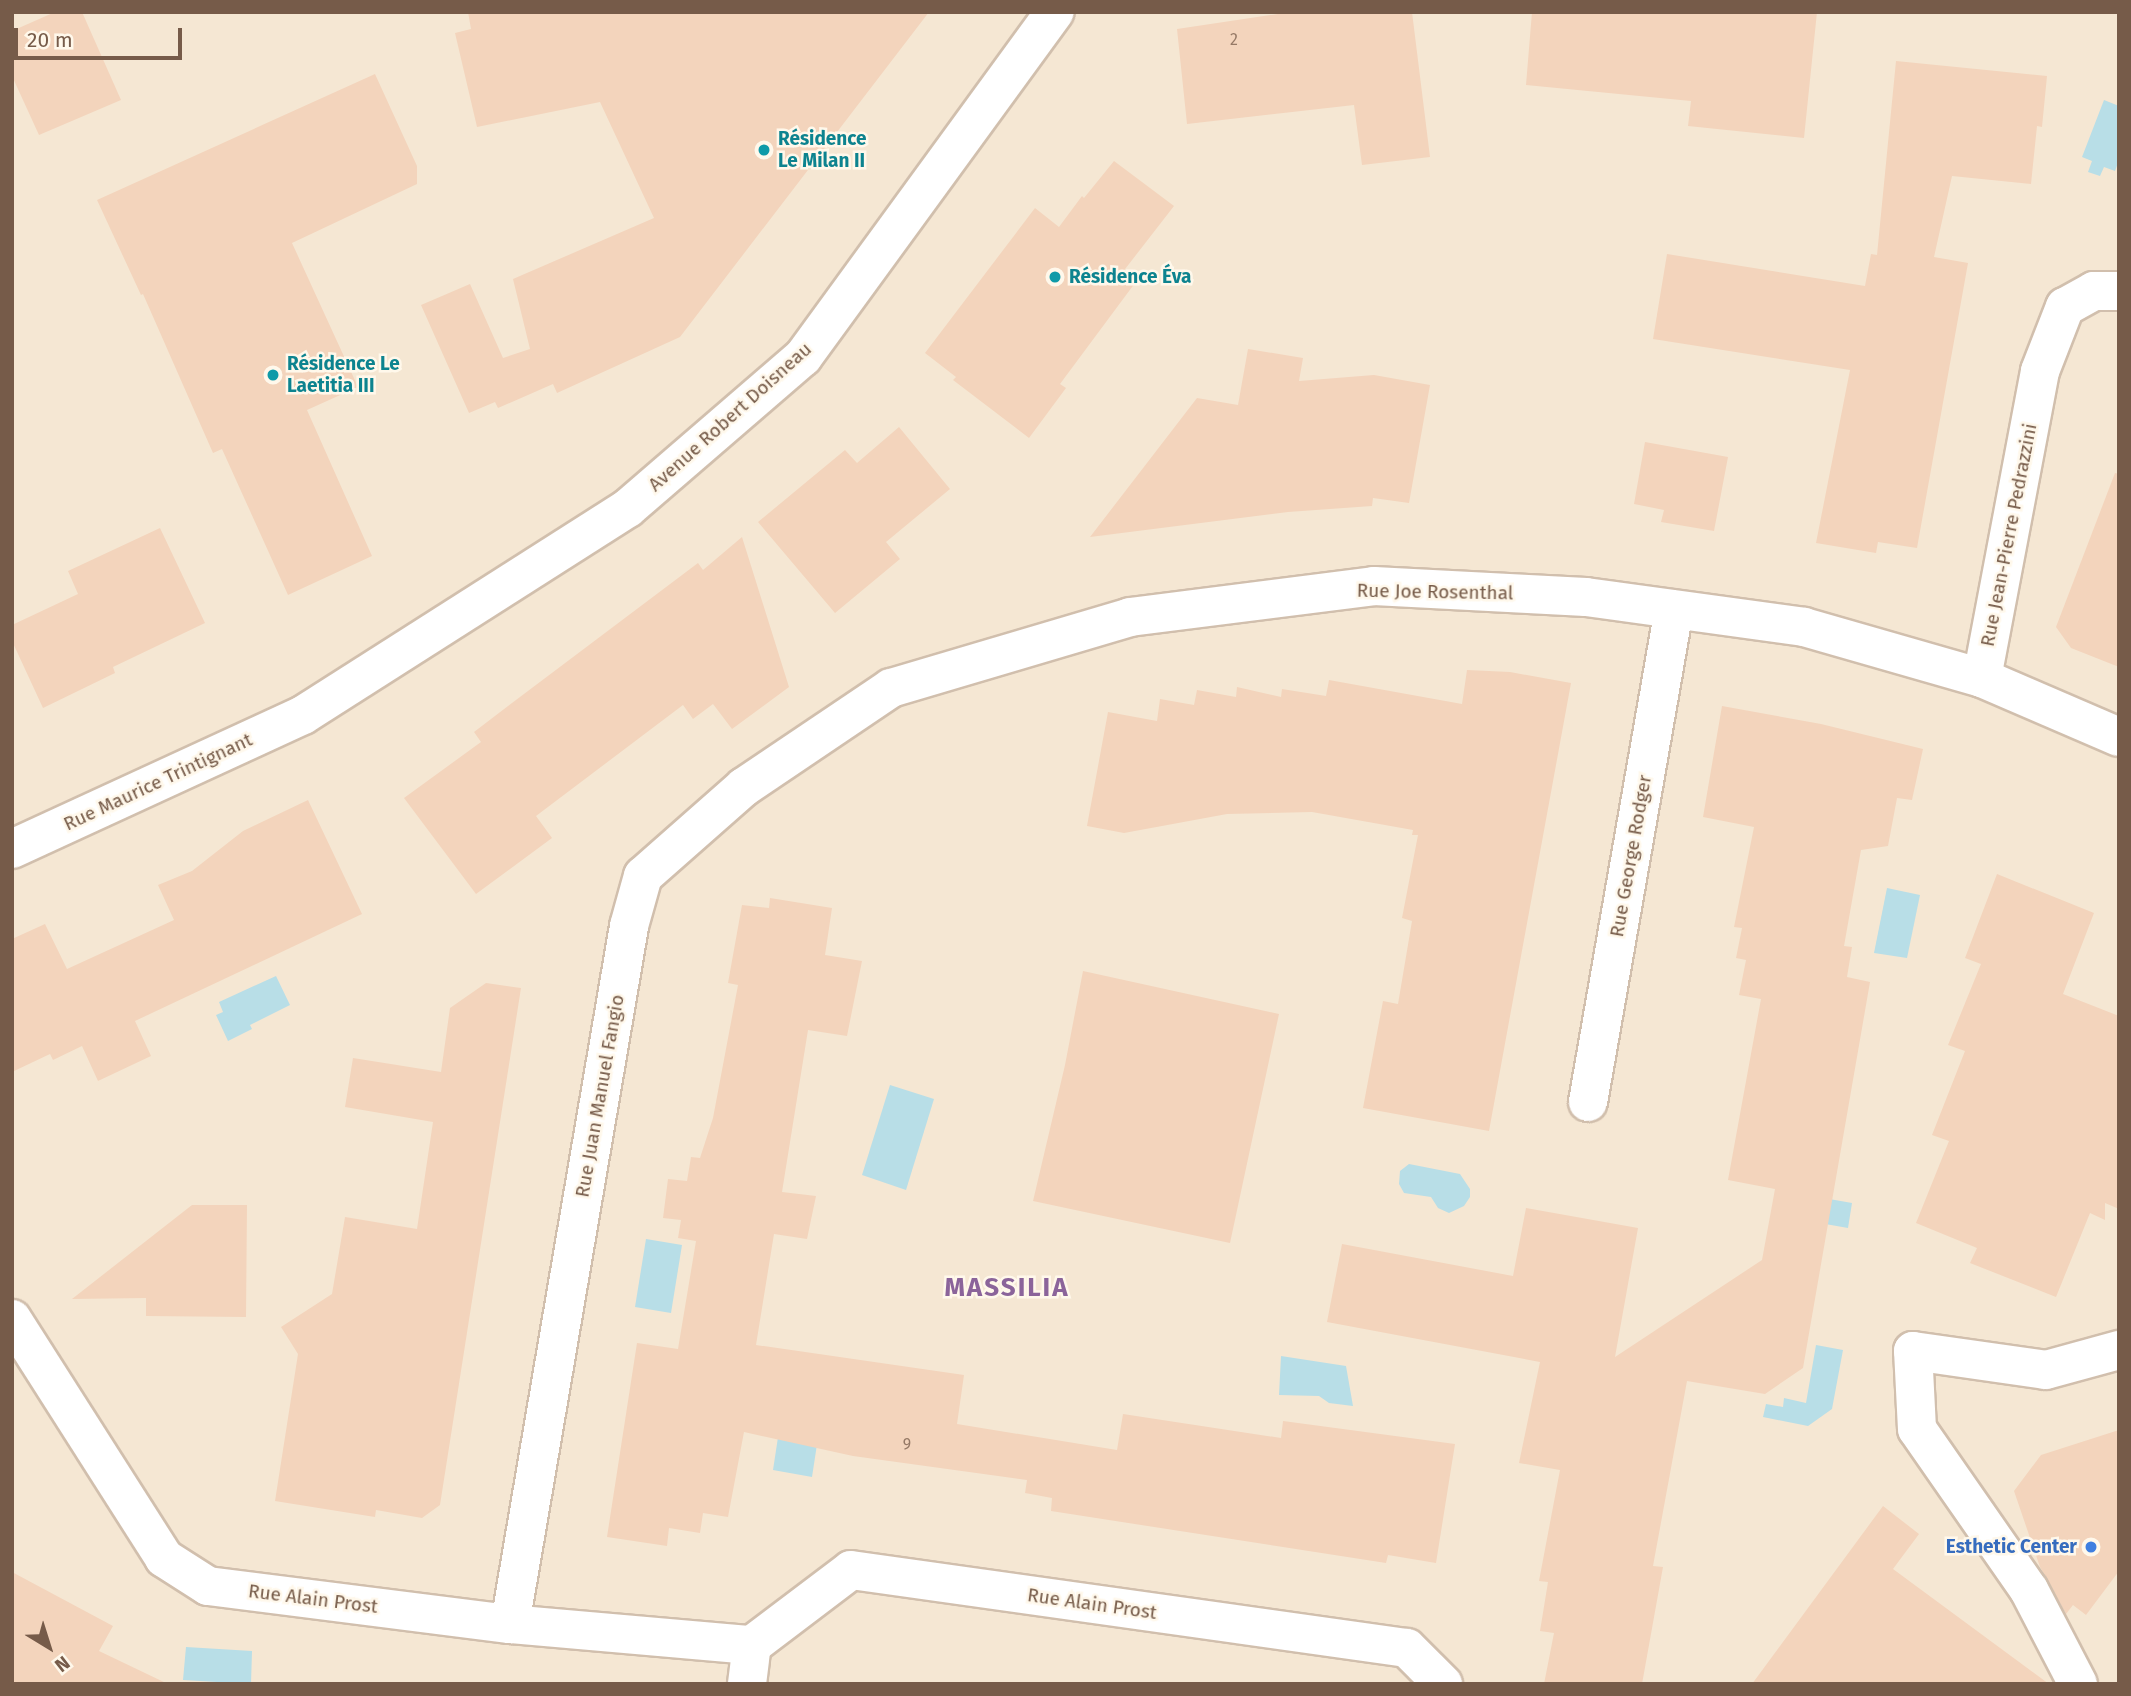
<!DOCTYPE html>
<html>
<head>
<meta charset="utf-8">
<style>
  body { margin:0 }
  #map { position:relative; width:2131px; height:1696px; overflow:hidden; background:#fdf5e5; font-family:"Fira Sans",sans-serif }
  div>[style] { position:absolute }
  .residential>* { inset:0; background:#f5e7d3 }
  .water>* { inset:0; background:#b8dee7 }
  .building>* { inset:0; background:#f3d4bc }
  .roads { filter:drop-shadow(2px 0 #d1bfad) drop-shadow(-2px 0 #d1bfad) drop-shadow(0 2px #d1bfad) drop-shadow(0 -2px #d1bfad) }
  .minor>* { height:38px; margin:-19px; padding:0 19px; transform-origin:19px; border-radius:19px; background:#fff }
  .dots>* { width:19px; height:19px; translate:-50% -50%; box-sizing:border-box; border:4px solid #fff8eb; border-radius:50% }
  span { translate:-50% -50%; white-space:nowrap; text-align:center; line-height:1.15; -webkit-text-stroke:5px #fff8eb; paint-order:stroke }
  .number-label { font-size:16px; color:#957966 }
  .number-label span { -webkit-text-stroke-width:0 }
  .culture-label { font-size:19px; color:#0d838f; font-weight:700 }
  .left { translate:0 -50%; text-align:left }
  .street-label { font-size:19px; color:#765b49 }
  .shop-label { font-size:19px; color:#366cbe; font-weight:700 }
  .right { translate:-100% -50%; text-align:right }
  .district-label { font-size:26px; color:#8b649a; font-weight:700; letter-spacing:2px }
  .frame { position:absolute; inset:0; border:14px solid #765b49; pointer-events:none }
  .north { position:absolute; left:14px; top:1612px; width:70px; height:70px; -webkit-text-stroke:5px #fff8eb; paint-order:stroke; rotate:142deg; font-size:19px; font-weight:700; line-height:28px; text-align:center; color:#765b49 }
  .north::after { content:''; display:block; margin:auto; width:24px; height:32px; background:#765b49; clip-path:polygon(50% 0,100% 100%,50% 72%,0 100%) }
  .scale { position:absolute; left:14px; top:28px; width:168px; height:32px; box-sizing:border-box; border:4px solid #765b49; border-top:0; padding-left:9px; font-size:21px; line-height:24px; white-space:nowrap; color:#765b49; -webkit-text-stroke:5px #fff8eb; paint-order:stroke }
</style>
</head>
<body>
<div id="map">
  <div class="residential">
    <i style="clip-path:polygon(12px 12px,2119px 12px,2119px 1684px,12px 1684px)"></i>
  </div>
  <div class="water">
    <i style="clip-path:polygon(2104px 100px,2119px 106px,2119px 160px,2115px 171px,2104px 167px,2100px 176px,2088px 172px,2092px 161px,2082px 157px)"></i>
    <i style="clip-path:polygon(1887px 888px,1920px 895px,1907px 958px,1874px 953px)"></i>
    <i style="clip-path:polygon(276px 976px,290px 1005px,250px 1025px,252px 1029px,228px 1041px,216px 1015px,223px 1012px,219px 1002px)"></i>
    <i style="clip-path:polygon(890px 1085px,934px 1099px,906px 1190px,862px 1175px)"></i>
    <i style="clip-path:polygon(1409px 1164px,1460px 1174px,1470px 1189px,1470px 1197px,1464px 1206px,1449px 1213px,1438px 1208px,1431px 1197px,1404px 1193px,1399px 1184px,1400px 1171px)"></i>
    <i style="clip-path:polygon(1784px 1191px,1852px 1203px,1848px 1228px,1780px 1216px)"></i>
    <i style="clip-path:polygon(646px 1239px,682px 1245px,671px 1313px,635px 1307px)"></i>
    <i style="clip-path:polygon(1816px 1345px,1843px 1350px,1832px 1409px,1808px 1426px,1763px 1417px,1766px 1404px,1783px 1407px,1784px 1398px,1806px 1403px)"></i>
    <i style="clip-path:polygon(1281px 1356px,1346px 1366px,1353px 1406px,1329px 1403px,1319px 1396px,1279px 1395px)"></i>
    <i style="clip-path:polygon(784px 1398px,823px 1405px,812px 1477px,773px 1470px)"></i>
    <i style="clip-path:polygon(186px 1647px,252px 1651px,251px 1684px,183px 1680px)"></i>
  </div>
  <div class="building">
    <i style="clip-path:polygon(55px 12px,82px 12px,121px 100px,39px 135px,12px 76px,12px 31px)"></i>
    <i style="clip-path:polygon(468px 12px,929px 12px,680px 337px,557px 393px,553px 384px,498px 408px,495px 402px,469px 413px,421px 305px,470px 284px,503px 358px,530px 349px,513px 279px,654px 218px,600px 102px,477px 127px,455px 33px,471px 29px)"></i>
    <i style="clip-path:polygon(1291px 12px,1412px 12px,1430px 157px,1362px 165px,1354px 105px,1187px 124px,1177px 29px)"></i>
    <i style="clip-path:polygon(1532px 12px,1817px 12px,1804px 138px,1688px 126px,1691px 101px,1526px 85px)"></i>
    <i style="clip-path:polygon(1896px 61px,2047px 76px,2042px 127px,2037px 126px,2031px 184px,1952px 176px,1934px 257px,1968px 263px,1917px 548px,1878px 542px,1876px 553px,1816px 543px,1850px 370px,1653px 339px,1667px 254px,1865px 286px,1871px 254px,1877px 255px)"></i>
    <i style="clip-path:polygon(375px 74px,417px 166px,417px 184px,292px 243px,358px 387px,307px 410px,372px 556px,288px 595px,222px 449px,213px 453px,143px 294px,141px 295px,97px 200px)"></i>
    <i style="clip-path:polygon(1114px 161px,1174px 206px,1122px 273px,1135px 283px,1060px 384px,1066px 388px,1029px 438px,953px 380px,956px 377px,925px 353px,1035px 208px,1059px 227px,1082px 196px,1084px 198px)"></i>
    <i style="clip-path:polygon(1248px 349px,1303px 358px,1299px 381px,1374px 375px,1430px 385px,1409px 503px,1373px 498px,1372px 506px,1288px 512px,1090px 537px,1197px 398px,1238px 405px)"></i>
    <i style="clip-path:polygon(899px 427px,950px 489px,886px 542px,900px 559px,835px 613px,758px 522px,845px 450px,857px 463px)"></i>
    <i style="clip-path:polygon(1645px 442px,1728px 457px,1714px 531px,1661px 522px,1664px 510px,1634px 504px)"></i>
    <i style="clip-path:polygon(2115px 473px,2119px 474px,2119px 667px,2071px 648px,2056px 627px)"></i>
    <i style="clip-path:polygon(160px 528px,205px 623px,113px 667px,115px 673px,43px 708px,12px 641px,12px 625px,78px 594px,68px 571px)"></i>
    <i style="clip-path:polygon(742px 537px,789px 687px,732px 729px,713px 704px,693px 719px,683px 705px,536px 816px,552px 838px,476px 894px,404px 798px,481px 742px,474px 732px,512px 703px,698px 563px,703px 570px)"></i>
    <i style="clip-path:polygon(1467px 670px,1510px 672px,1571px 683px,1489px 1131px,1363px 1108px,1383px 1001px,1398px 1004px,1412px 921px,1402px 918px,1418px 835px,1412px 835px,1413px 830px,1312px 812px,1227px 814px,1124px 833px,1087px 826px,1108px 712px,1157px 721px,1160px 699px,1194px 705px,1197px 690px,1236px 697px,1237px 687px,1281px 697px,1282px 689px,1326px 696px,1329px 680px,1462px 704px)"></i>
    <i style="clip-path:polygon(1722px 706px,1821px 724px,1923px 749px,1912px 800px,1897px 798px,1888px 846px,1861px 850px,1844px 946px,1852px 947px,1847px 977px,1870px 982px,1803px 1368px,1765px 1394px,1687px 1381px,1653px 1566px,1663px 1567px,1642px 1684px,1544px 1684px,1554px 1633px,1540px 1631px,1548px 1582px,1539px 1581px,1560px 1470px,1519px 1463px,1540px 1362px,1327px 1322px,1342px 1244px,1513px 1276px,1526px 1208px,1638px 1228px,1615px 1357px,1762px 1260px,1775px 1189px,1728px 1180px,1761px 999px,1739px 995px,1746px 960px,1736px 958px,1742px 928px,1734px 927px,1754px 827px,1703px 817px)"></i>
    <i style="clip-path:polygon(308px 800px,362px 914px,135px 1021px,151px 1056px,98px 1081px,82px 1046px,53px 1060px,50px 1054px,12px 1072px,12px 939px,45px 924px,67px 969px,174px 920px,158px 885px,192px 871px,243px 831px)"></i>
    <i style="clip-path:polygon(1997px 874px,2094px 913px,2063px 994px,2119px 1016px,2119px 1209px,2105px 1203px,2105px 1220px,2090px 1213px,2056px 1297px,1970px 1263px,1977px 1248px,1916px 1223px,1949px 1141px,1932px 1135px,1965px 1051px,1948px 1045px,1981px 964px,1965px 958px)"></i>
    <i style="clip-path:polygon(770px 898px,832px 908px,825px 955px,862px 961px,847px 1036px,808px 1030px,782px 1192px,816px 1196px,807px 1239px,774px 1234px,756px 1345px,964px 1375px,957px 1424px,1117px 1450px,1123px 1414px,1281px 1438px,1283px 1421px,1455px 1444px,1436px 1563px,1388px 1555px,1386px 1563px,1051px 1511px,1052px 1498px,1025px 1493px,1027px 1480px,853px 1456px,744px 1432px,728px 1517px,703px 1513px,700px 1533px,669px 1528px,667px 1546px,607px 1537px,637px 1343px,678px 1349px,696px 1241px,678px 1238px,681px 1220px,663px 1218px,668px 1179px,687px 1181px,691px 1157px,700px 1158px,713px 1118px,738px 985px,728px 983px,742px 905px,769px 908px)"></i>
    <i style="clip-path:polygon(1083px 971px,1279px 1014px,1230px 1243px,1033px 1201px,1065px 1065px)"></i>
    <i style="clip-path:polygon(486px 983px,521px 988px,440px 1505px,422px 1518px,376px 1510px,375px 1517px,275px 1501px,298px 1354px,281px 1327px,332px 1294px,345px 1217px,417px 1229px,433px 1122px,345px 1107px,353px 1058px,441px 1072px,450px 1008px)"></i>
    <i style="clip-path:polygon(192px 1205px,247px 1205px,246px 1317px,146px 1316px,146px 1298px,72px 1299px)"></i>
    <i style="clip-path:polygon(2119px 1430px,2119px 1571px,2086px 1615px,2073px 1605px,2066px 1614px,2040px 1567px,2014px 1491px,2041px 1455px)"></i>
    <i style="clip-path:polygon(1883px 1506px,1919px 1534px,1893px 1569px,2049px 1684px,1752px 1684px)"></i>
    <i style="clip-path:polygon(12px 1572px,113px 1626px,99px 1651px,168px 1684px,12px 1684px)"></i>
  </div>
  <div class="roads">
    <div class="minor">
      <i style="left:1982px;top:678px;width:312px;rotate:-79.3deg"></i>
      <i style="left:2040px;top:371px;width:69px;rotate:-68.7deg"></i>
      <i style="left:2065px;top:307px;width:33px;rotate:-29deg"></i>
      <i style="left:2094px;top:291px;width:25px"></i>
      <i style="left:12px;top:849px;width:320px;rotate:-24.7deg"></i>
      <i style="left:303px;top:715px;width:385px;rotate:-32.5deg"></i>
      <i style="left:628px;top:508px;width:231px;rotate:-40.8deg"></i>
      <i style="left:803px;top:357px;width:427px;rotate:-53.9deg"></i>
      <i style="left:1588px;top:1102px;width:500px;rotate:-80.1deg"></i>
      <i style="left:12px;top:1319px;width:283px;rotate:57.5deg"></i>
      <i style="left:164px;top:1558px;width:52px;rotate:32.5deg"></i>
      <i style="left:208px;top:1586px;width:304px;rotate:7.2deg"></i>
      <i style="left:510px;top:1624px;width:243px;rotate:5deg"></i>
      <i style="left:752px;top:1645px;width:124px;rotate:-37.1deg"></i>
      <i style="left:851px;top:1570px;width:561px;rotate:7.99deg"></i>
      <i style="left:1407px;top:1648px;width:51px;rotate:45deg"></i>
      <i style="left:510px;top:1624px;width:708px;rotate:-80.32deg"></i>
      <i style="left:629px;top:926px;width:52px;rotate:-74.4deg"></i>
      <i style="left:643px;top:876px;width:135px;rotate:-41.4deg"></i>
      <i style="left:744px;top:787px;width:177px;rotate:-34deg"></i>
      <i style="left:891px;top:688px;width:249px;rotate:-16.5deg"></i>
      <i style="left:1130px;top:617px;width:246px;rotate:-7.2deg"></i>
      <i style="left:1374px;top:586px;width:212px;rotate:3deg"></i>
      <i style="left:1586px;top:597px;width:220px;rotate:7.8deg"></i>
      <i style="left:1804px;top:627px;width:185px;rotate:16deg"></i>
      <i style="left:1982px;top:678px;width:149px;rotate:23.3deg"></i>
      <i style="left:747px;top:1684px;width:39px;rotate:-83deg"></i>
      <i style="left:2078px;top:1684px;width:106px;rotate:-117.5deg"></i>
      <i style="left:2029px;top:1590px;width:196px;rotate:-124.8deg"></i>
      <i style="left:1917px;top:1429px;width:78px;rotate:-92.9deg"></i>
      <i style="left:1913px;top:1351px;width:134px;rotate:8.1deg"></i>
      <i style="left:2046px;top:1370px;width:76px;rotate:-15.3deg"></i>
    </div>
  </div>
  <div class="dots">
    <i style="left:764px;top:150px;background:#0f9aa8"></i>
    <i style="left:1055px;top:277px;background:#0f9aa8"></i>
    <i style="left:273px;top:375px;background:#0f9aa8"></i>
    <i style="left:2091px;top:1547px;background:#3f7fe0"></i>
  </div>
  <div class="number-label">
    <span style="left:1234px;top:40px">2</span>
    <span style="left:907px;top:1445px">9</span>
  </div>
  <div class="culture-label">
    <span class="left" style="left:778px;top:150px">Résidence<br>Le Milan II</span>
    <span class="left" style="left:1069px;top:277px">Résidence Éva</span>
    <span class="left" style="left:287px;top:375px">Résidence Le<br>Laetitia III</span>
  </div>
  <div class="street-label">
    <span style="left:730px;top:417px;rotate:-42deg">Avenue Robert Doisneau</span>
    <span style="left:2009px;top:535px;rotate:-79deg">Rue Jean-Pierre Pedrazzini</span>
    <span style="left:1435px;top:592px;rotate:1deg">Rue Joe Rosenthal</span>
    <span style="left:158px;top:782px;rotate:-25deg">Rue Maurice Trintignant</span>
    <span style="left:1631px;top:856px;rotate:-80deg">Rue George Rodger</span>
    <span style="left:600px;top:1096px;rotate:-80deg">Rue Juan Manuel Fangio</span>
    <span style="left:313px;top:1599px;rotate:7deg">Rue Alain Prost</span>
    <span style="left:1092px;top:1604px;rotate:8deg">Rue Alain Prost</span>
  </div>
  <div class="shop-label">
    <span class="right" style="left:2077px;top:1547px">Esthetic Center</span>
  </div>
  <div class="district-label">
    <span style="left:1007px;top:1288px">MASSILIA</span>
  </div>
  <div class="frame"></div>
  <div class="north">N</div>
  <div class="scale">20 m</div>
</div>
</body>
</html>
